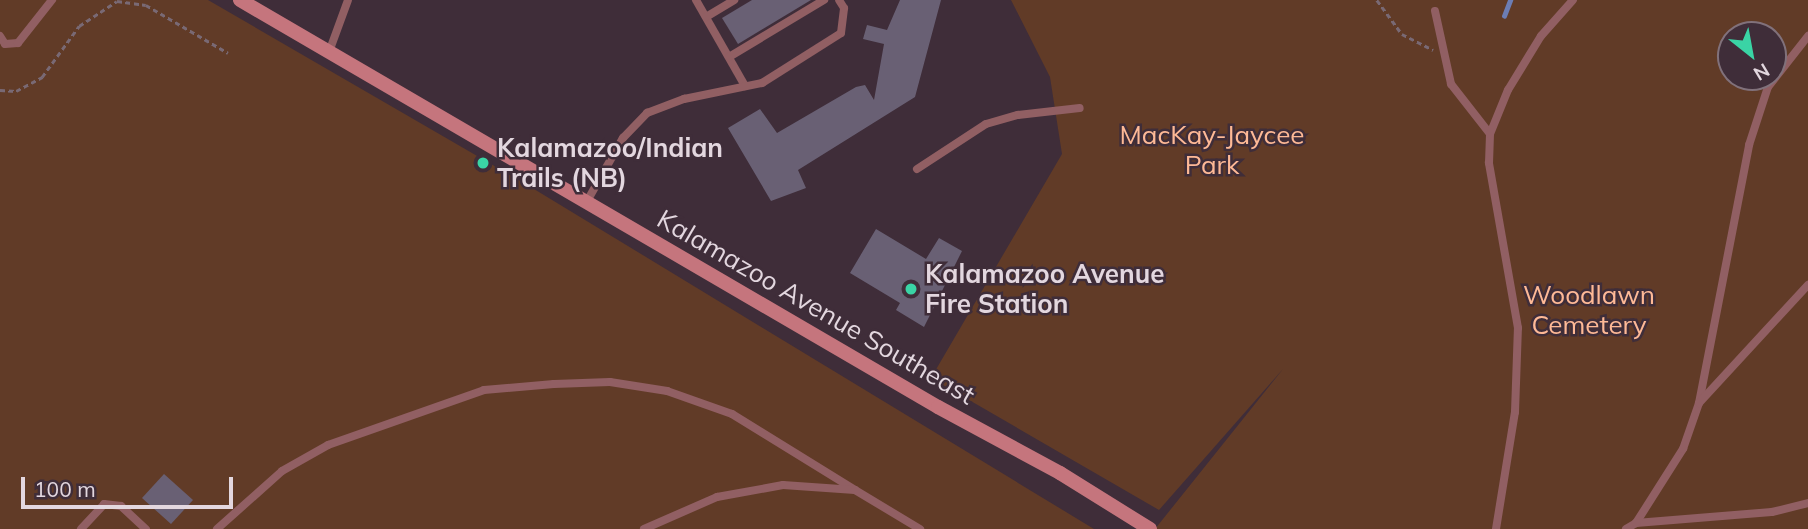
<!DOCTYPE html>
<html>
<head>
<meta charset="utf-8">
<style>
  body { margin:0 }
  #map { position:relative; width:1808px; height:529px; overflow:hidden; background:#3f2d39; font-family:Mulish,sans-serif }
  div>[style] { position:absolute }
  .green>* { inset:0; background:#613b27 }
  .stream>* { height:4.5px; margin:-2.25px; padding:0 2.25px; transform-origin:2.25px; border-radius:2.25px; background:#6c7db4 }
  .building>* { inset:0; background:#696074 }
  .path>* { height:2.5px; margin-top:-1.25px; transform-origin:0; background:repeating-linear-gradient(90deg,#796974 0 5px,transparent 0 8.5px) }
  .service>* { height:8px; margin:-4px; padding:0 4px; transform-origin:4px; border-radius:4px; background:#915f63 }
  .secondary>* { height:14px; margin:-7px; padding:0 7px; transform-origin:7px; border-radius:7px; background:#c5757d }
  .dots>* { width:19px; height:19px; translate:-50% -50%; box-sizing:border-box; border:4px solid #3f2d39; border-radius:50% }
  span { translate:-50% -50%; white-space:nowrap; text-align:center; line-height:1.15; -webkit-text-stroke:5px #3f2d39; paint-order:stroke }
  .park-label { font-size:26px; color:#feb996 }
  .poi-label { font-size:26px; color:#e3d7df; font-weight:700 }
  .left { translate:0 -50%; text-align:left }
  .street-label { font-size:26px; color:#e3d7df }
  .north { position:absolute; left:1717px; top:21px; width:70px; height:70px; box-sizing:border-box; background:#3f2d39; border:2px solid #81717b; border-radius:50%; rotate:149deg; font-size:19px; font-weight:700; line-height:28px; text-align:center; color:#e3d7df }
  .north::after { content:''; display:block; margin:auto; width:24px; height:32px; background:#3ad4a5; clip-path:polygon(50% 0,100% 100%,50% 72%,0 100%) }
  .scale { position:absolute; left:21px; top:477px; width:212px; height:32px; box-sizing:border-box; border:4px solid #e3d7df; border-top:0; padding-left:9px; font-size:21px; line-height:24px; white-space:nowrap; color:#e3d7df; -webkit-text-stroke:5px #3f2d39; paint-order:stroke }
</style>
</head>
<body>
<div id="map">
  <div class="green">
    <i style="clip-path:polygon(0 0,208px 0,534px 189px,1094px 529px,0 529px)"></i>
    <i style="clip-path:polygon(evenodd,1011px 0,1808px 0,1808px 529px,1155px 529px,1283px 369px,1159px 510px,931px 378px,1062px 154px,1050px 77px,1011px 0,1731px 35px,1773px 35px,1773px 77px,1731px 77px,1731px 35px)"></i>
  </div>
  <div class="stream">
    <i style="left:1504px;top:16px;width:17px;rotate:-69deg"></i>
  </div>
  <div class="building">
    <i style="clip-path:polygon(752px 0,811px 0,738px 44px,722px 18px)"></i>
    <i style="clip-path:polygon(900px 0,941px 0,915px 97px,798px 170px,806px 188px,771px 201px,728px 128px,760px 109px,777px 133px,856px 87px,865px 85px,874px 100px,884px 44px,863px 39px,867px 25px,887px 30px)"></i>
    <i style="clip-path:polygon(876px 229px,926px 259px,939px 238px,962px 251px,924px 327px,896px 310px,900px 303px,850px 273px)"></i>
    <i style="clip-path:polygon(164px 474px,193px 500px,171px 524px,142px 498px)"></i>
  </div>
  <div class="path">
    <i style="left:1377px;top:0;width:42px;rotate:53.7deg"></i>
    <i style="left:1402px;top:34px;width:35px;rotate:27deg"></i>
    <i style="left:0;top:90px;width:16px;rotate:4deg"></i>
    <i style="left:16px;top:91px;width:30px;rotate:-28deg"></i>
    <i style="left:42px;top:77px;width:63px;rotate:-54deg"></i>
    <i style="left:79px;top:26px;width:45px;rotate:-33.3deg"></i>
    <i style="left:117px;top:1px;width:29px;rotate:8deg"></i>
    <i style="left:146px;top:5px;width:95px;rotate:30.3deg"></i>
  </div>
  <div class="service">
    <i style="left:696px;top:0;width:99px;rotate:60.3deg"></i>
    <i style="left:1435px;top:11px;width:75px;rotate:77.6deg"></i>
    <i style="left:1451px;top:84px;width:63px;rotate:52deg"></i>
    <i style="left:706px;top:17px;width:33px;rotate:-31deg"></i>
    <i style="left:0;top:36px;width:9px;rotate:58deg"></i>
    <i style="left:5px;top:44px;width:13px;rotate:-4deg"></i>
    <i style="left:18px;top:43px;width:55px;rotate:-51.7deg"></i>
    <i style="left:329px;top:52px;width:55px;rotate:-69.9deg"></i>
    <i style="left:729px;top:57px;width:111px;rotate:-31deg"></i>
    <i style="left:917px;top:169px;width:82px;rotate:-33.1deg"></i>
    <i style="left:986px;top:124px;width:33px;rotate:-16deg"></i>
    <i style="left:1018px;top:115px;width:62px;rotate:-6.4deg"></i>
    <i style="left:586px;top:203px;width:75px;rotate:-60.4deg"></i>
    <i style="left:623px;top:138px;width:35px;rotate:-46deg"></i>
    <i style="left:647px;top:113px;width:40px;rotate:-21deg"></i>
    <i style="left:684px;top:99px;width:80px;rotate:-11.6deg"></i>
    <i style="left:762px;top:83px;width:93px;rotate:-32.3deg"></i>
    <i style="left:841px;top:33px;width:25px;rotate:-83deg"></i>
    <i style="left:844px;top:8px;width:9px;rotate:-122deg"></i>
    <i style="left:1699px;top:403px;width:263px;rotate:-79deg"></i>
    <i style="left:1749px;top:145px;width:61px;rotate:-71.9deg"></i>
    <i style="left:1768px;top:87px;width:65px;rotate:-51.9deg"></i>
    <i style="left:1636px;top:523px;width:136px;rotate:-4.6deg"></i>
    <i style="left:1772px;top:512px;width:37px;rotate:-14deg"></i>
    <i style="left:81px;top:529px;width:34px;rotate:-47deg"></i>
    <i style="left:104px;top:504px;width:17px;rotate:7deg"></i>
    <i style="left:121px;top:506px;width:34px;rotate:43deg"></i>
    <i style="left:217px;top:529px;width:87px;rotate:-41.7deg"></i>
    <i style="left:282px;top:471px;width:53px;rotate:-29.5deg"></i>
    <i style="left:328px;top:445px;width:165px;rotate:-19.4deg"></i>
    <i style="left:484px;top:390px;width:70px;rotate:-4.9deg"></i>
    <i style="left:554px;top:384px;width:56px;rotate:-2deg"></i>
    <i style="left:610px;top:382px;width:58px;rotate:9deg"></i>
    <i style="left:667px;top:391px;width:69px;rotate:19.5deg"></i>
    <i style="left:732px;top:414px;width:145px;rotate:31.7deg"></i>
    <i style="left:644px;top:529px;width:80px;rotate:-23.7deg"></i>
    <i style="left:717px;top:497px;width:67px;rotate:-10.3deg"></i>
    <i style="left:783px;top:485px;width:72px;rotate:4deg"></i>
    <i style="left:855px;top:490px;width:76px;rotate:31deg"></i>
    <i style="left:1496px;top:529px;width:119px;rotate:-80.8deg"></i>
    <i style="left:1515px;top:412px;width:84px;rotate:-88deg"></i>
    <i style="left:1518px;top:328px;width:168px;rotate:-100deg"></i>
    <i style="left:1489px;top:163px;width:29px;rotate:-88deg"></i>
    <i style="left:1490px;top:134px;width:48px;rotate:-67.8deg"></i>
    <i style="left:1508px;top:90px;width:63px;rotate:-58.6deg"></i>
    <i style="left:1541px;top:36px;width:48px;rotate:-48.4deg"></i>
    <i style="left:1626px;top:529px;width:12px;rotate:-31deg"></i>
    <i style="left:1636px;top:523px;width:88px;rotate:-57.6deg"></i>
    <i style="left:1683px;top:449px;width:49px;rotate:-70.8deg"></i>
    <i style="left:1699px;top:403px;width:161px;rotate:-47.3deg"></i>
  </div>
  <div class="secondary">
    <i style="left:240px;top:0;width:808px;rotate:30.25deg"></i>
    <i style="left:938px;top:407px;width:139px;rotate:28.4deg"></i>
    <i style="left:1060px;top:473px;width:106px;rotate:31.9deg"></i>
  </div>
  <div class="dots">
    <i style="left:483px;top:163px;background:#3ad4a5"></i>
    <i style="left:911px;top:289px;background:#3ad4a5"></i>
  </div>
  <div class="park-label">
    <span style="left:1212px;top:150px">MacKay-Jaycee<br>Park</span>
    <span style="left:1589px;top:310px">Woodlawn<br>Cemetery</span>
  </div>
  <div class="poi-label">
    <span class="left" style="left:497px;top:163px">Kalamazoo/Indian<br>Trails (NB)</span>
    <span class="left" style="left:925px;top:289px">Kalamazoo Avenue<br>Fire Station</span>
  </div>
  <div class="street-label">
    <span style="left:816px;top:307px;rotate:30deg">Kalamazoo Avenue Southeast</span>
  </div>
  <div class="north">N</div>
  <div class="scale">100 m</div>
</div>
</body>
</html>
